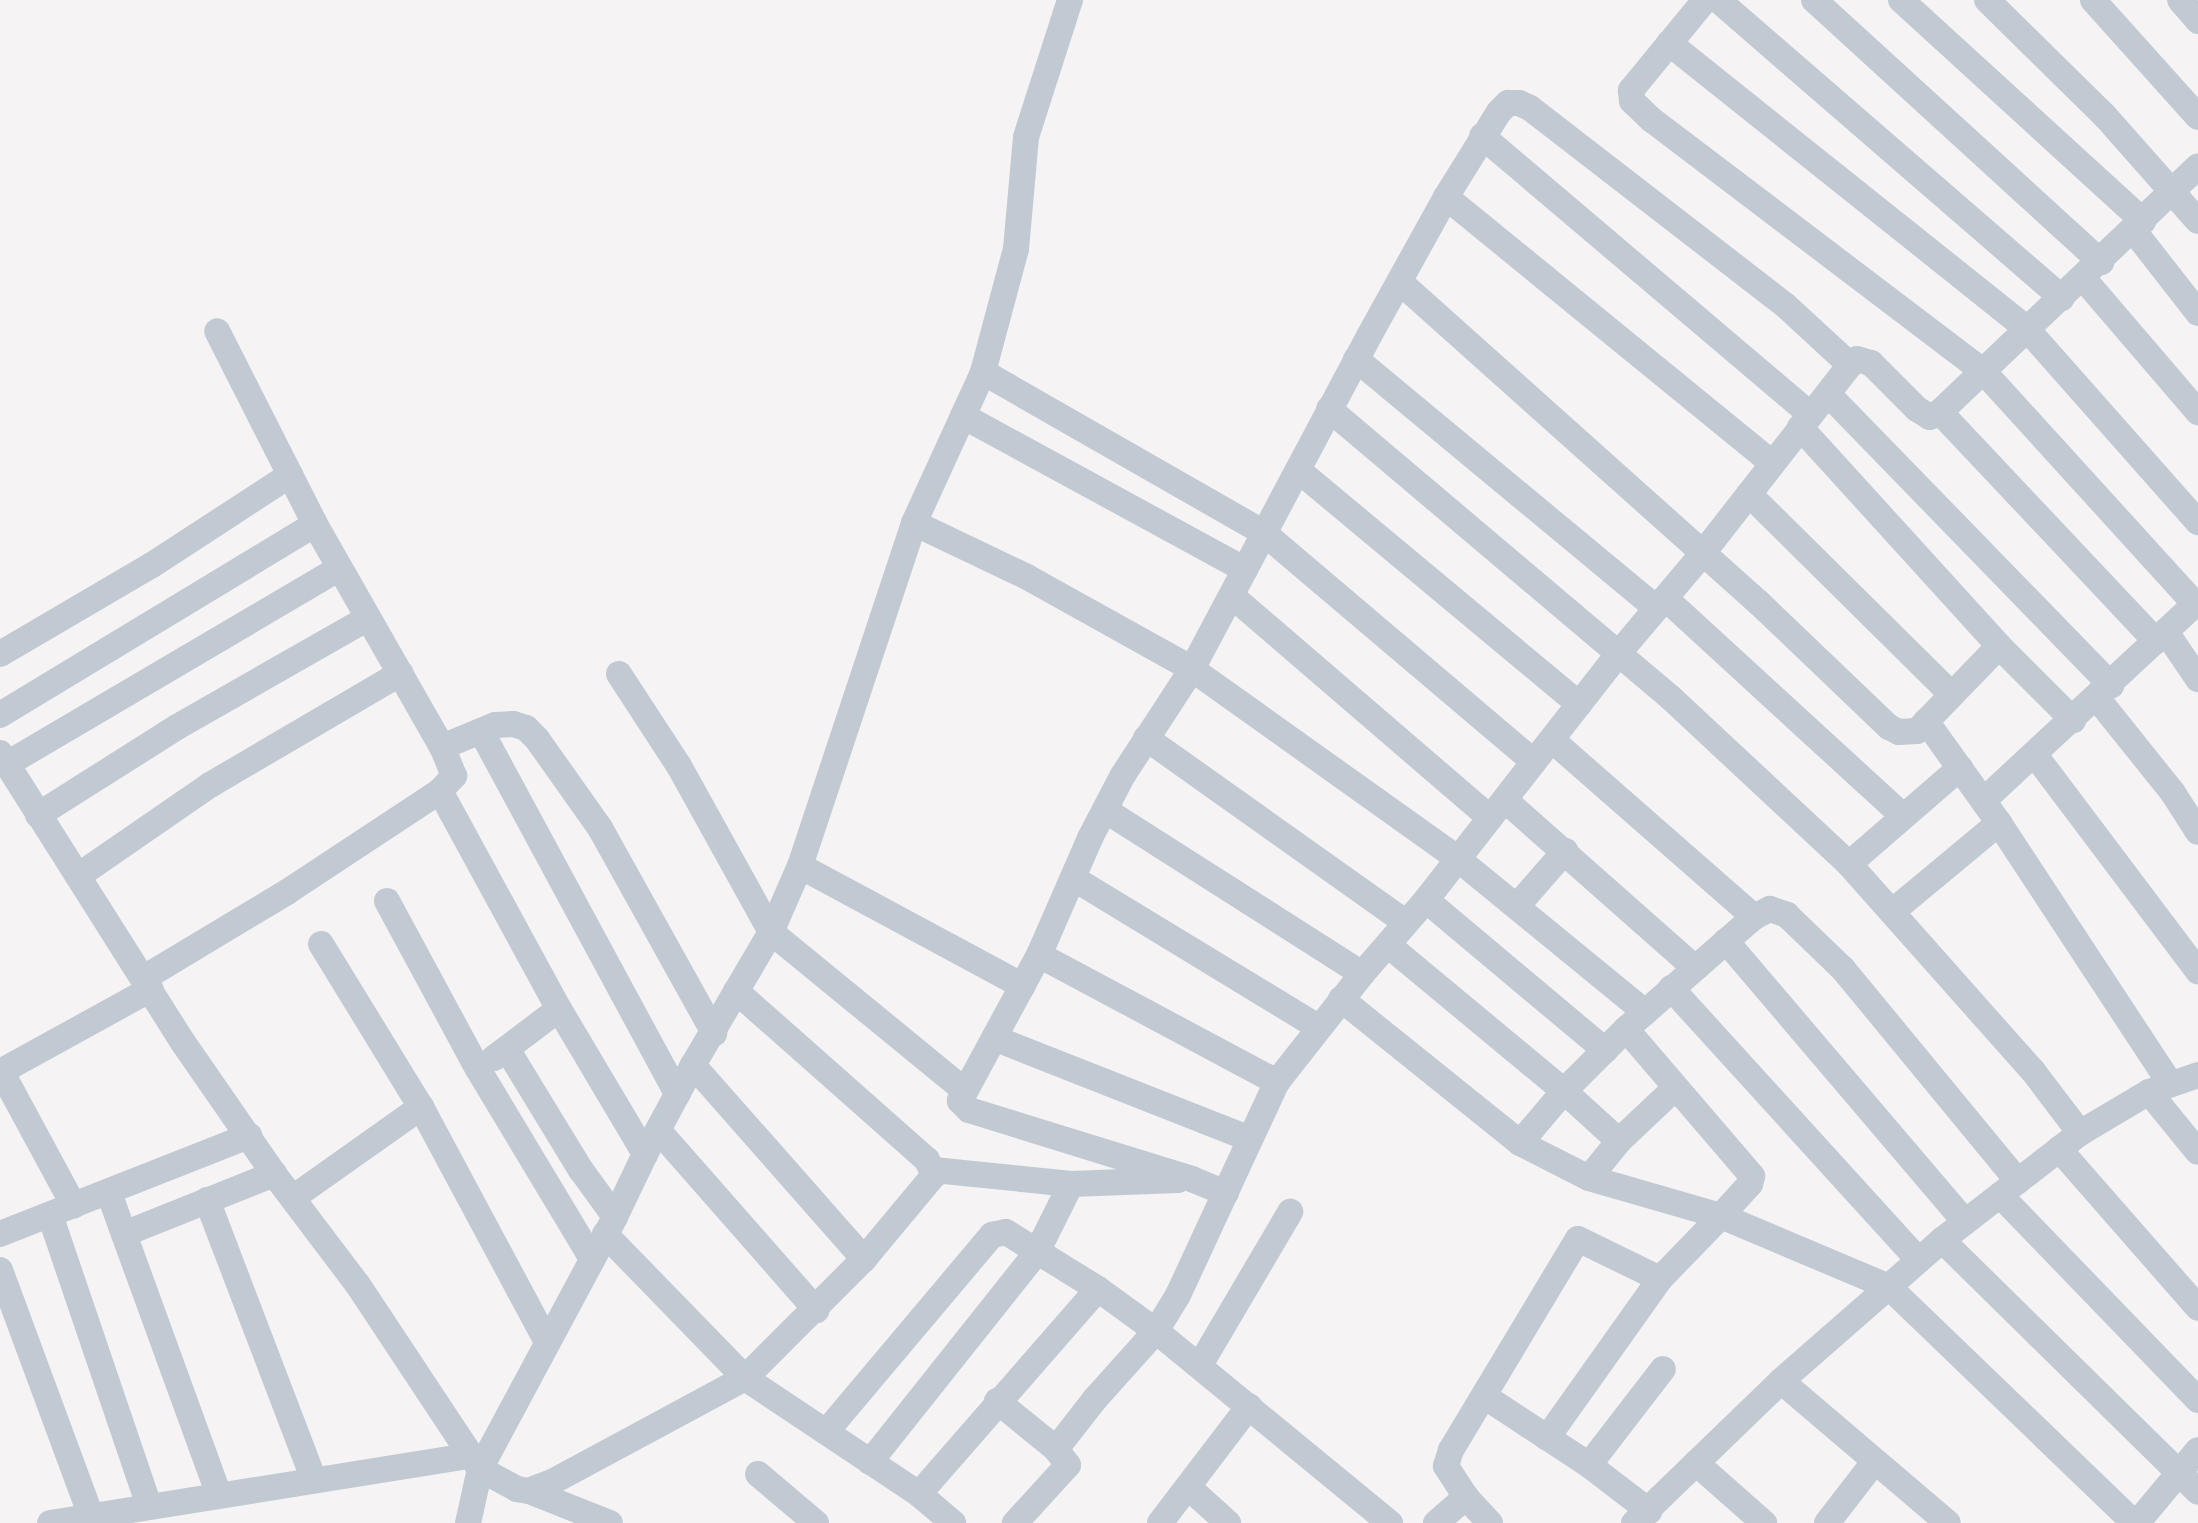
<!DOCTYPE html>
<html>
<head>
<meta charset="utf-8">
<style>
  body { margin:0 }
  #map { position:relative; width:2198px; height:1523px; overflow:hidden; background:#f5f3f3; font-family:"PT Sans",sans-serif }
  div>[style] { position:absolute }
  .street>* { height:26px; margin:-13px; padding:0 13px; transform-origin:13px; border-radius:13px; background:#c1cad2 }
  span { translate:-50% -50%; white-space:nowrap; text-align:center; line-height:1.15; -webkit-text-stroke:6px #fff; paint-order:stroke }
</style>
</head>
<body>
<div id="map">
  <div class="street">
    <i style="left:1705px;top:0;width:117px;rotate:129.4deg"></i>
    <i style="left:1631px;top:90px;width:11px;rotate:85deg"></i>
    <i style="left:1632px;top:101px;width:28px;rotate:44deg"></i>
    <i style="left:1652px;top:120px;width:415px;rotate:37.2deg"></i>
    <i style="left:1983px;top:371px;width:315px;rotate:47.7deg"></i>
    <i style="left:2195px;top:604px;width:289px;rotate:137.1deg"></i>
    <i style="left:1718px;top:0;width:455px;rotate:40.9deg"></i>
    <i style="left:1814px;top:0;width:389px;rotate:42.4deg"></i>
    <i style="left:1901px;top:0;width:328px;rotate:42.4deg"></i>
    <i style="left:1987px;top:0;width:165px;rotate:44.5deg"></i>
    <i style="left:2105px;top:116px;width:140px;rotate:48.5deg"></i>
    <i style="left:2093px;top:0;width:157px;rotate:48.1deg"></i>
    <i style="left:2180px;top:0;width:28px;rotate:49deg"></i>
    <i style="left:1669px;top:43px;width:458px;rotate:38.6deg"></i>
    <i style="left:2027px;top:329px;width:258px;rotate:48.5deg"></i>
    <i style="left:1482px;top:136px;width:430px;rotate:40.3deg"></i>
    <i style="left:1446px;top:197px;width:421px;rotate:39.2deg"></i>
    <i style="left:2134px;top:231px;width:104px;rotate:52deg"></i>
    <i style="left:2083px;top:278px;width:177px;rotate:49.4deg"></i>
    <i style="left:1401px;top:283px;width:479px;rotate:41.8deg"></i>
    <i style="left:1758px;top:602px;width:181px;rotate:43.7deg"></i>
    <i style="left:1889px;top:727px;width:11px;rotate:27deg"></i>
    <i style="left:1899px;top:732px;width:18px;rotate:-3deg"></i>
    <i style="left:1917px;top:731px;width:118px;rotate:-46deg"></i>
    <i style="left:1356px;top:359px;width:390px;rotate:39.7deg"></i>
    <i style="left:983px;top:372px;width:324px;rotate:29.8deg"></i>
    <i style="left:1264px;top:533px;width:354px;rotate:40.3deg"></i>
    <i style="left:1829px;top:395px;width:405px;rotate:45.8deg"></i>
    <i style="left:1329px;top:409px;width:448px;rotate:40.2deg"></i>
    <i style="left:1671px;top:698px;width:243px;rotate:43deg"></i>
    <i style="left:1849px;top:864px;width:277px;rotate:48.4deg"></i>
    <i style="left:2033px;top:1071px;width:78px;rotate:52.8deg"></i>
    <i style="left:1940px;top:412px;width:315px;rotate:46.7deg"></i>
    <i style="left:963px;top:416px;width:321px;rotate:28.6deg"></i>
    <i style="left:1800px;top:427px;width:296px;rotate:47.7deg"></i>
    <i style="left:1999px;top:646px;width:105px;rotate:45deg"></i>
    <i style="left:1298px;top:470px;width:366px;rotate:39.8deg"></i>
    <i style="left:1749px;top:494px;width:283px;rotate:44.7deg"></i>
    <i style="left:914px;top:523px;width:125px;rotate:25.5deg"></i>
    <i style="left:1027px;top:577px;width:189px;rotate:29.1deg"></i>
    <i style="left:1192px;top:669px;width:327px;rotate:35.5deg"></i>
    <i style="left:1458px;top:859px;width:242px;rotate:39.3deg"></i>
    <i style="left:1232px;top:596px;width:340px;rotate:40.7deg"></i>
    <i style="left:1665px;top:598px;width:323px;rotate:42.5deg"></i>
    <i style="left:2166px;top:632px;width:57px;rotate:55.8deg"></i>
    <i style="left:0;top:654px;width:176px;rotate:-30.4deg"></i>
    <i style="left:152px;top:565px;width:165px;rotate:-33.1deg"></i>
    <i style="left:619px;top:674px;width:110px;rotate:56.9deg"></i>
    <i style="left:679px;top:766px;width:190px;rotate:61deg"></i>
    <i style="left:771px;top:932px;width:249px;rotate:39.3deg"></i>
    <i style="left:2097px;top:698px;width:122px;rotate:51.3deg"></i>
    <i style="left:2173px;top:793px;width:46px;rotate:57.3deg"></i>
    <i style="left:0;top:715px;width:368px;rotate:-31.2deg"></i>
    <i style="left:1926px;top:721px;width:125px;rotate:54.4deg"></i>
    <i style="left:1999px;top:823px;width:311px;rotate:56.7deg"></i>
    <i style="left:481px;top:731px;width:413px;rotate:61.6deg"></i>
    <i style="left:1146px;top:738px;width:318px;rotate:35.4deg"></i>
    <i style="left:1552px;top:740px;width:269px;rotate:41.2deg"></i>
    <i style="left:442px;top:747px;width:57px;rotate:-22.5deg"></i>
    <i style="left:495px;top:725px;width:18px;rotate:-3deg"></i>
    <i style="left:513px;top:724px;width:14px;rotate:17deg"></i>
    <i style="left:526px;top:728px;width:16px;rotate:45deg"></i>
    <i style="left:537px;top:739px;width:109px;rotate:54.7deg"></i>
    <i style="left:600px;top:828px;width:235px;rotate:60.9deg"></i>
    <i style="left:0;top:753px;width:341px;rotate:57.7deg"></i>
    <i style="left:182px;top:1041px;width:162px;rotate:55.3deg"></i>
    <i style="left:274px;top:1174px;width:139px;rotate:52.9deg"></i>
    <i style="left:358px;top:1285px;width:221px;rotate:56.5deg"></i>
    <i style="left:480px;top:1469px;width:55px;rotate:102.5deg"></i>
    <i style="left:2035px;top:755px;width:271px;rotate:53deg"></i>
    <i style="left:7px;top:764px;width:386px;rotate:-30.5deg"></i>
    <i style="left:440px;top:791px;width:248px;rotate:61.4deg"></i>
    <i style="left:559px;top:1009px;width:169px;rotate:59.3deg"></i>
    <i style="left:1505px;top:800px;width:254px;rotate:41.5deg"></i>
    <i style="left:1105px;top:810px;width:305px;rotate:32.5deg"></i>
    <i style="left:38px;top:815px;width:165px;rotate:-32.3deg"></i>
    <i style="left:177px;top:727px;width:220px;rotate:-29.7deg"></i>
    <i style="left:1849px;top:864px;width:147px;rotate:-40.9deg"></i>
    <i style="left:800px;top:866px;width:253px;rotate:28.3deg"></i>
    <i style="left:78px;top:876px;width:160px;rotate:-34.6deg"></i>
    <i style="left:210px;top:785px;width:221px;rotate:-30.4deg"></i>
    <i style="left:1073px;top:878px;width:287px;rotate:31.3deg"></i>
    <i style="left:1426px;top:900px;width:234px;rotate:40deg"></i>
    <i style="left:387px;top:901px;width:191px;rotate:61.6deg"></i>
    <i style="left:478px;top:1069px;width:222px;rotate:59deg"></i>
    <i style="left:1518px;top:905px;width:72px;rotate:-49deg"></i>
    <i style="left:1893px;top:911px;width:138px;rotate:-39.7deg"></i>
    <i style="left:1726px;top:941px;width:369px;rotate:49.6deg"></i>
    <i style="left:321px;top:944px;width:191px;rotate:58.5deg"></i>
    <i style="left:421px;top:1107px;width:264px;rotate:61.8deg"></i>
    <i style="left:1388px;top:945px;width:229px;rotate:39.7deg"></i>
    <i style="left:1564px;top:1091px;width:74px;rotate:42.3deg"></i>
    <i style="left:1039px;top:955px;width:270px;rotate:28.1deg"></i>
    <i style="left:144px;top:978px;width:167px;rotate:-31deg"></i>
    <i style="left:287px;top:892px;width:183px;rotate:-33.4deg"></i>
    <i style="left:440px;top:791px;width:21px;rotate:-47deg"></i>
    <i style="left:454px;top:776px;width:31px;rotate:-112deg"></i>
    <i style="left:442px;top:747px;width:257px;rotate:-119.7deg"></i>
    <i style="left:315px;top:524px;width:216px;rotate:-116.9deg"></i>
    <i style="left:1671px;top:988px;width:367px;rotate:47.7deg"></i>
    <i style="left:736px;top:991px;width:255px;rotate:41.5deg"></i>
    <i style="left:927px;top:1160px;width:17px;rotate:65deg"></i>
    <i style="left:934px;top:1175px;width:109px;rotate:129.8deg"></i>
    <i style="left:864px;top:1259px;width:168px;rotate:135deg"></i>
    <i style="left:745px;top:1378px;width:219px;rotate:151.7deg"></i>
    <i style="left:552px;top:1482px;width:25px;rotate:159deg"></i>
    <i style="left:529px;top:1491px;width:12px;rotate:-171deg"></i>
    <i style="left:517px;top:1489px;width:42px;rotate:-151.6deg"></i>
    <i style="left:480px;top:1469px;width:286px;rotate:-61.8deg"></i>
    <i style="left:615px;top:1217px;width:70px;rotate:-64.5deg"></i>
    <i style="left:645px;top:1154px;width:101px;rotate:-61.7deg"></i>
    <i style="left:693px;top:1065px;width:154px;rotate:-59.6deg"></i>
    <i style="left:771px;top:932px;width:72px;rotate:-66.3deg"></i>
    <i style="left:800px;top:866px;width:361px;rotate:-71.6deg"></i>
    <i style="left:914px;top:523px;width:166px;rotate:-65.4deg"></i>
    <i style="left:983px;top:372px;width:127px;rotate:-75deg"></i>
    <i style="left:1016px;top:249px;width:112px;rotate:-84.9deg"></i>
    <i style="left:1026px;top:137px;width:144px;rotate:-72.2deg"></i>
    <i style="left:1341px;top:999px;width:230px;rotate:38.8deg"></i>
    <i style="left:1520px;top:1143px;width:77px;rotate:26.9deg"></i>
    <i style="left:1589px;top:1178px;width:137px;rotate:16.1deg"></i>
    <i style="left:1721px;top:1216px;width:88px;rotate:134.1deg"></i>
    <i style="left:1660px;top:1279px;width:195px;rotate:125.4deg"></i>
    <i style="left:1626px;top:1029px;width:194px;rotate:49.4deg"></i>
    <i style="left:1752px;top:1176px;width:8px;rotate:104deg"></i>
    <i style="left:1750px;top:1184px;width:43px;rotate:132.2deg"></i>
    <i style="left:1721px;top:1216px;width:182px;rotate:22.9deg"></i>
    <i style="left:1889px;top:1287px;width:340px;rotate:43.9deg"></i>
    <i style="left:994px;top:1038px;width:275px;rotate:21.5deg"></i>
    <i style="left:507px;top:1049px;width:142px;rotate:58.6deg"></i>
    <i style="left:581px;top:1170px;width:58px;rotate:54.1deg"></i>
    <i style="left:494px;top:1058px;width:81px;rotate:-37deg"></i>
    <i style="left:693px;top:1065px;width:259px;rotate:48.6deg"></i>
    <i style="left:1px;top:1071px;width:153px;rotate:61.6deg"></i>
    <i style="left:0;top:1072px;width:172px;rotate:-28.8deg"></i>
    <i style="left:2149px;top:1092px;width:77px;rotate:50.8deg"></i>
    <i style="left:658px;top:1130px;width:240px;rotate:48.7deg"></i>
    <i style="left:1520px;top:1143px;width:68px;rotate:-49.8deg"></i>
    <i style="left:1564px;top:1091px;width:88px;rotate:-45deg"></i>
    <i style="left:1626px;top:1029px;width:170px;rotate:-41.2deg"></i>
    <i style="left:1754px;top:917px;width:18px;rotate:-27deg"></i>
    <i style="left:1770px;top:909px;width:18px;rotate:19deg"></i>
    <i style="left:1787px;top:915px;width:78px;rotate:44deg"></i>
    <i style="left:1843px;top:969px;width:275px;rotate:50.5deg"></i>
    <i style="left:2059px;top:1149px;width:211px;rotate:48.8deg"></i>
    <i style="left:934px;top:1170px;width:138px;rotate:5.8deg"></i>
    <i style="left:1071px;top:1184px;width:107px;rotate:-2.1deg"></i>
    <i style="left:1589px;top:1178px;width:48px;rotate:-51deg"></i>
    <i style="left:1619px;top:1141px;width:77px;rotate:-43.4deg"></i>
    <i style="left:109px;top:1193px;width:321px;rotate:70deg"></i>
    <i style="left:1226px;top:1193px;width:37px;rotate:-158deg"></i>
    <i style="left:1192px;top:1179px;width:233px;rotate:-162.8deg"></i>
    <i style="left:969px;top:1110px;width:13px;rotate:-135deg"></i>
    <i style="left:960px;top:1101px;width:166px;rotate:-61.6deg"></i>
    <i style="left:1039px;top:955px;width:128px;rotate:-66.4deg"></i>
    <i style="left:1090px;top:838px;width:71px;rotate:-62.4deg"></i>
    <i style="left:1123px;top:775px;width:126px;rotate:-56.9deg"></i>
    <i style="left:1192px;top:669px;width:377px;rotate:-62deg"></i>
    <i style="left:1369px;top:336px;width:159px;rotate:-61deg"></i>
    <i style="left:1446px;top:197px;width:100px;rotate:-58.1deg"></i>
    <i style="left:1499px;top:112px;width:13px;rotate:-45deg"></i>
    <i style="left:1508px;top:103px;width:11px"></i>
    <i style="left:1519px;top:103px;width:12px;rotate:24deg"></i>
    <i style="left:1530px;top:108px;width:322px;rotate:37.7deg"></i>
    <i style="left:1785px;top:305px;width:88px;rotate:42.7deg"></i>
    <i style="left:2000px;top:1195px;width:285px;rotate:46deg"></i>
    <i style="left:294px;top:1197px;width:156px;rotate:-35.3deg"></i>
    <i style="left:207px;top:1200px;width:300px;rotate:69.1deg"></i>
    <i style="left:50px;top:1215px;width:307px;rotate:71.2deg"></i>
    <i style="left:0;top:1234px;width:268px;rotate:-21.5deg"></i>
    <i style="left:124px;top:1234px;width:162px;rotate:-21.8deg"></i>
    <i style="left:605px;top:1234px;width:201px;rotate:45.8deg"></i>
    <i style="left:745px;top:1378px;width:209px;rotate:33.7deg"></i>
    <i style="left:919px;top:1494px;width:45px;rotate:40.5deg"></i>
    <i style="left:1942px;top:1240px;width:359px;rotate:44.5deg"></i>
    <i style="left:0;top:1270px;width:262px;rotate:69.7deg"></i>
    <i style="left:1200px;top:1365px;width:178px;rotate:-59.5deg"></i>
    <i style="left:1781px;top:1381px;width:219px;rotate:40.4deg"></i>
    <i style="left:1484px;top:1396px;width:126px;rotate:33.3deg"></i>
    <i style="left:1589px;top:1465px;width:76px;rotate:37.5deg"></i>
    <i style="left:997px;top:1401px;width:76px;rotate:39.1deg"></i>
    <i style="left:1056px;top:1449px;width:20px;rotate:53deg"></i>
    <i style="left:1068px;top:1465px;width:79px;rotate:132.4deg"></i>
    <i style="left:826px;top:1432px;width:258px;rotate:-49.9deg"></i>
    <i style="left:992px;top:1235px;width:14px;rotate:-12deg"></i>
    <i style="left:1006px;top:1232px;width:108px;rotate:31.8deg"></i>
    <i style="left:1098px;top:1289px;width:72px;rotate:35.9deg"></i>
    <i style="left:1156px;top:1331px;width:303px;rotate:39.4deg"></i>
    <i style="left:1056px;top:1449px;width:63px;rotate:-52deg"></i>
    <i style="left:1095px;top:1399px;width:91px;rotate:-48.1deg"></i>
    <i style="left:1156px;top:1331px;width:42px;rotate:-58.6deg"></i>
    <i style="left:1178px;top:1295px;width:235px;rotate:-65.1deg"></i>
    <i style="left:1277px;top:1082px;width:137px;rotate:-51.8deg"></i>
    <i style="left:1362px;top:974px;width:98px;rotate:-49.1deg"></i>
    <i style="left:1426px;top:900px;width:312px;rotate:-52deg"></i>
    <i style="left:1618px;top:654px;width:132px;rotate:-49.9deg"></i>
    <i style="left:1703px;top:553px;width:239px;rotate:-52deg"></i>
    <i style="left:1850px;top:365px;width:9px;rotate:-41deg"></i>
    <i style="left:1857px;top:359px;width:15px;rotate:16deg"></i>
    <i style="left:1871px;top:363px;width:65px;rotate:45deg"></i>
    <i style="left:1917px;top:409px;width:15px;rotate:32deg"></i>
    <i style="left:1930px;top:417px;width:11px;rotate:-27deg"></i>
    <i style="left:1940px;top:412px;width:356px;rotate:-43.6deg"></i>
    <i style="left:870px;top:1462px;width:268px;rotate:-51.5deg"></i>
    <i style="left:1037px;top:1252px;width:76px;rotate:-63.4deg"></i>
    <i style="left:1696px;top:1463px;width:91px;rotate:41.4deg"></i>
    <i style="left:1589px;top:1465px;width:121px;rotate:-52.4deg"></i>
    <i style="left:758px;top:1474px;width:76px;rotate:40.2deg"></i>
    <i style="left:1188px;top:1487px;width:54px;rotate:42deg"></i>
    <i style="left:529px;top:1491px;width:87px;rotate:21.6deg"></i>
    <i style="left:919px;top:1494px;width:272px;rotate:-48.9deg"></i>
    <i style="left:50px;top:1523px;width:424px;rotate:-9.1deg"></i>
    <i style="left:1160px;top:1523px;width:147px;rotate:-52.7deg"></i>
    <i style="left:1436px;top:1523px;width:40px;rotate:-41deg"></i>
    <i style="left:1490px;top:1523px;width:35px;rotate:-133deg"></i>
    <i style="left:1466px;top:1497px;width:37px;rotate:-123deg"></i>
    <i style="left:1446px;top:1466px;width:17px;rotate:-73deg"></i>
    <i style="left:1451px;top:1450px;width:246px;rotate:-59deg"></i>
    <i style="left:1578px;top:1239px;width:91px;rotate:26deg"></i>
    <i style="left:1634px;top:1523px;width:204px;rotate:-44deg"></i>
    <i style="left:1781px;top:1381px;width:214px;rotate:-41.2deg"></i>
    <i style="left:1942px;top:1240px;width:175px;rotate:-37.8deg"></i>
    <i style="left:2080px;top:1133px;width:80px;rotate:-30.7deg"></i>
    <i style="left:2149px;top:1092px;width:52px;rotate:-19.1deg"></i>
    <i style="left:1827px;top:1523px;width:78px;rotate:-52.3deg"></i>
    <i style="left:2137px;top:1523px;width:95px;rotate:-50.1deg"></i>
  </div>
</div>
</body>
</html>
